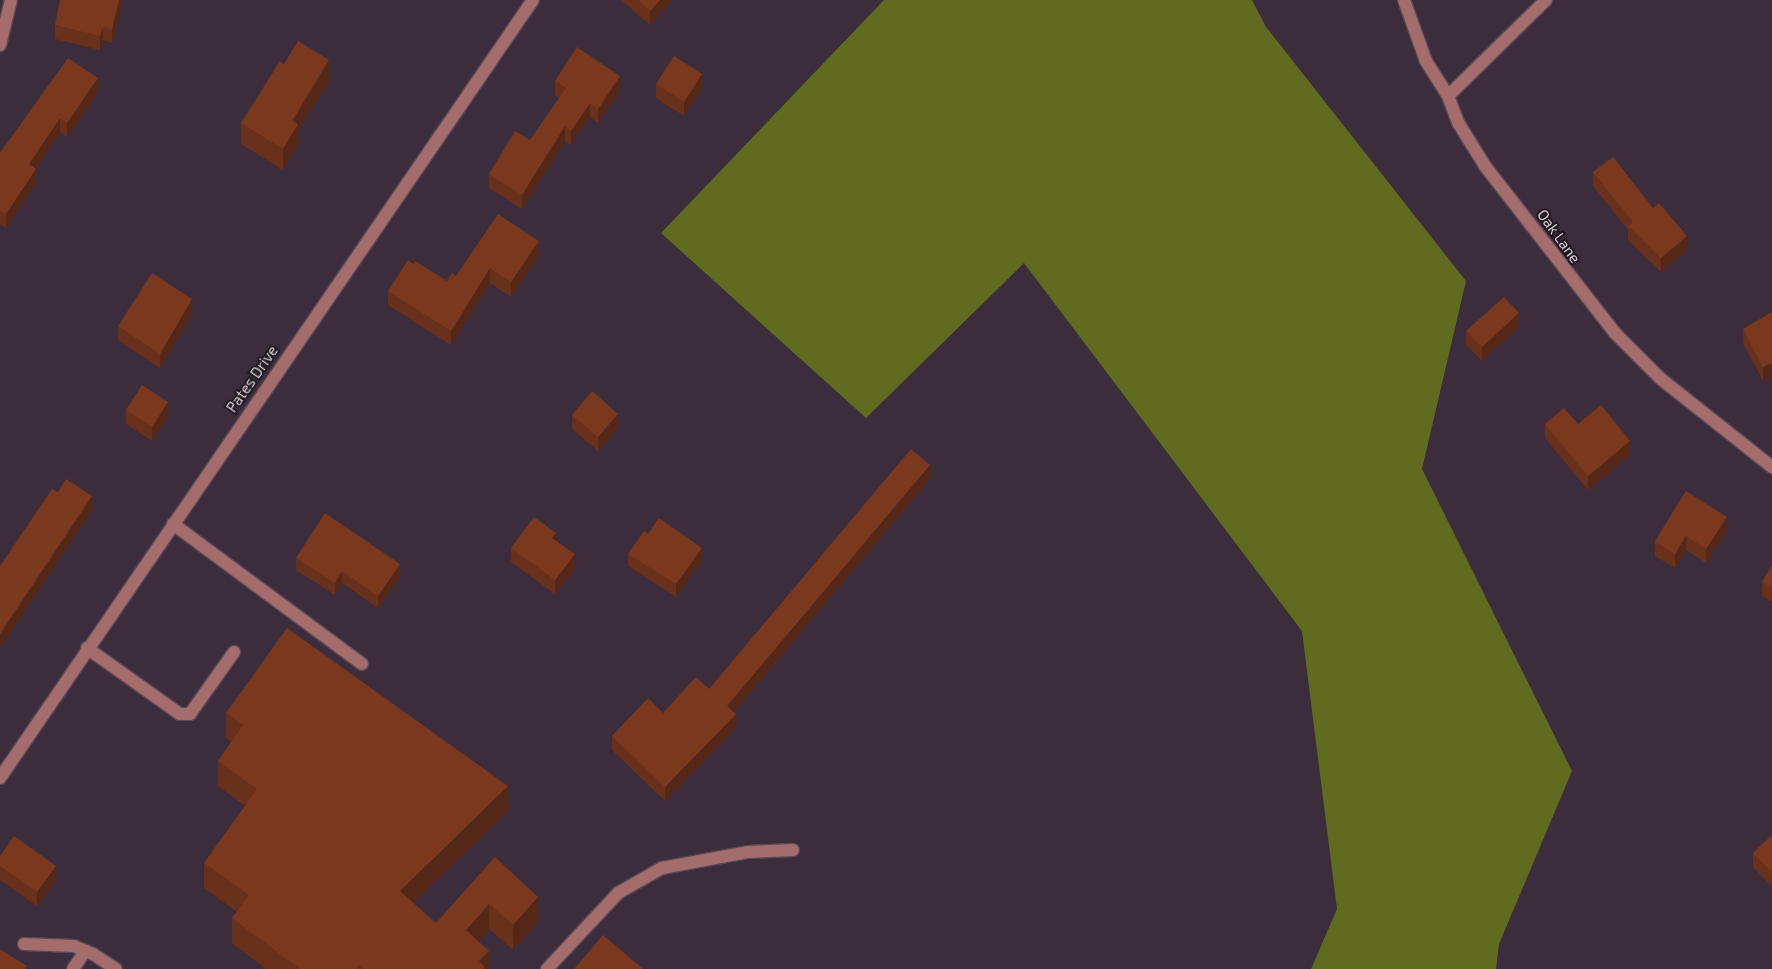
<!DOCTYPE html>
<html>
<head>
<meta charset="utf-8">
<style>
  body { margin:0 }
  #map { position:relative; width:1772px; height:969px; overflow:hidden; background:#3c2d3c; font-family:"Exo 2",sans-serif }
  div>[style] { position:absolute }
  .forest>* { inset:0; background:#606b20 }
  .roads { filter:drop-shadow(1px 0 #584a58) drop-shadow(-1px 0 #584a58) drop-shadow(0 1px #584a58) drop-shadow(0 -1px #584a58) }
  .minor>* { height:12px; margin:-6px; padding:0 6px; transform-origin:6px; border-radius:6px; background:#a46d6b }
  .wall>* { inset:0; background:#69301b }
  .shaded-wall>* { inset:0; background:#552716 }
  .building>* { inset:0; background:#7a381f }
  span { translate:-50% -50%; white-space:nowrap; text-align:center; line-height:1.15; -webkit-text-stroke:4px #1f181f; paint-order:stroke }
  .street-label { font-size:15px; color:#d8ced8 }
</style>
</head>
<body>
<div id="map">
  <div class="forest">
    <i style="clip-path:polygon(884px 0,1252px 0,1266px 27px,1466px 281px,1422px 469px,1572px 771px,1499px 944px,1496px 969px,1311px 969px,1337px 909px,1302px 631px,1024px 263px,866px 418px,661px 233px)"></i>
  </div>
  <div class="roads">
    <div class="minor">
      <i style="left:1404px;top:0;width:65px;rotate:70.2deg"></i>
      <i style="left:1426px;top:61px;width:41px;rotate:57.8deg"></i>
      <i style="left:1546px;top:0;width:137px;rotate:135.6deg"></i>
      <i style="left:1448px;top:96px;width:30px;rotate:69deg"></i>
      <i style="left:1459px;top:124px;width:49px;rotate:58.2deg"></i>
      <i style="left:1485px;top:166px;width:212px;rotate:52.1deg"></i>
      <i style="left:1615px;top:333px;width:65px;rotate:45deg"></i>
      <i style="left:1661px;top:379px;width:142px;rotate:38.4deg"></i>
      <i style="left:0;top:45px;width:46px;rotate:-76.3deg"></i>
      <i style="left:173px;top:524px;width:235px;rotate:36.5deg"></i>
      <i style="left:87px;top:648px;width:114px;rotate:35.4deg"></i>
      <i style="left:180px;top:714px;width:10px"></i>
      <i style="left:190px;top:714px;width:76px;rotate:-54.6deg"></i>
      <i style="left:0;top:778px;width:943px;rotate:-55.59deg"></i>
      <i style="left:24px;top:944px;width:50px;rotate:2.3deg"></i>
      <i style="left:74px;top:946px;width:21px;rotate:23deg"></i>
      <i style="left:93px;top:954px;width:27px;rotate:33deg"></i>
      <i style="left:73px;top:969px;width:22px;rotate:-56deg"></i>
      <i style="left:547px;top:969px;width:104px;rotate:-46.9deg"></i>
      <i style="left:618px;top:893px;width:51px;rotate:-29.6deg"></i>
      <i style="left:662px;top:868px;width:87px;rotate:-10.5deg"></i>
      <i style="left:748px;top:852px;width:45px;rotate:-2.5deg"></i>
    </div>
  </div>
  <div class="wall">
    <i style="clip-path:polygon(122px 0,112px 43px,103px 40px,100px 50px,55px 39px,55px 25px)"></i>
    <i style="clip-path:polygon(621px 0,672px 0,650px 25px)"></i>
    <i style="clip-path:polygon(284px 64px,329px 81px,298px 131px,298px 145px,283px 170px,241px 144px,241px 123px)"></i>
    <i style="clip-path:polygon(555px 81px,620px 90px,598px 123px,590px 117px,571px 145px,565px 141px,522px 209px,489px 188px,489px 174px,530px 140px,559px 98px,555px 95px)"></i>
    <i style="clip-path:polygon(656px 84px,702px 88px,684px 116px,656px 98px)"></i>
    <i style="clip-path:polygon(98px 92px,67px 137px,60px 132px,35px 169px,36px 183px,6px 228px,0 224px,0 153px)"></i>
    <i style="clip-path:polygon(1593px 172px,1653px 208px,1687px 250px,1661px 272px,1628px 240px,1628px 230px,1593px 186px)"></i>
    <i style="clip-path:polygon(539px 255px,511px 297px,490px 283px,451px 345px,388px 305px,388px 291px,413px 264px,447px 281px,456px 276px)"></i>
    <i style="clip-path:polygon(1772px 312px,1772px 377px,1763px 381px,1743px 343px,1743px 329px)"></i>
    <i style="clip-path:polygon(192px 314px,160px 368px,118px 340px,118px 326px)"></i>
    <i style="clip-path:polygon(1519px 327px,1482px 361px,1466px 345px,1466px 331px)"></i>
    <i style="clip-path:polygon(126px 410px,168px 417px,152px 441px,126px 424px)"></i>
    <i style="clip-path:polygon(572px 415px,618px 428px,598px 451px,572px 429px)"></i>
    <i style="clip-path:polygon(1545px 424px,1578px 424px,1630px 455px,1588px 490px,1545px 438px)"></i>
    <i style="clip-path:polygon(930px 479px,734px 712px,736px 728px,665px 801px,612px 750px,612px 736px,663px 713px,709px 689px)"></i>
    <i style="clip-path:polygon(1686px 491px,1727px 531px,1706px 563px,1686px 550px,1675px 568px,1655px 556px,1655px 541px)"></i>
    <i style="clip-path:polygon(648px 534px,702px 560px,676px 597px,628px 566px,628px 554px)"></i>
    <i style="clip-path:polygon(556px 540px,575px 568px,555px 594px,511px 562px,511px 548px)"></i>
    <i style="clip-path:polygon(296px 558px,400px 577px,378px 608px,342px 583px,335px 595px,296px 570px)"></i>
    <i style="clip-path:polygon(1772px 565px,1772px 602px,1762px 596px,1762px 582px)"></i>
    <i style="clip-path:polygon(226px 713px,508px 811px,413px 903px,436px 923px,495px 857px,538px 922px,513px 950px,489px 929px,478px 941px,489px 969px,266px 969px,232px 943px,232px 918px,237px 912px,204px 888px,204px 863px,245px 806px,218px 786px,218px 761px,231px 742px,226px 738px)"></i>
    <i style="clip-path:polygon(1772px 835px,1772px 887px,1753px 867px,1753px 853px)"></i>
    <i style="clip-path:polygon(0 856px,56px 880px,37px 906px,0 880px)"></i>
  </div>
  <div class="shaded-wall">
    <i style="clip-path:polygon(119px 0,122px 0,112px 43px,112px 29px)"></i>
    <i style="clip-path:polygon(660px 0,672px 0,650px 25px,650px 11px)"></i>
    <i style="clip-path:polygon(103px 27px,103px 40px,100px 50px,100px 36px)"></i>
    <i style="clip-path:polygon(329px 60px,329px 81px,298px 131px,298px 145px,283px 170px,283px 149px,292px 121px)"></i>
    <i style="clip-path:polygon(702px 74px,702px 88px,684px 116px,684px 102px)"></i>
    <i style="clip-path:polygon(620px 76px,620px 90px,598px 123px,598px 109px)"></i>
    <i style="clip-path:polygon(98px 78px,98px 92px,67px 137px,67px 123px)"></i>
    <i style="clip-path:polygon(590px 103px,590px 117px,571px 145px,571px 131px)"></i>
    <i style="clip-path:polygon(60px 118px,60px 132px,29px 178px,29px 164px)"></i>
    <i style="clip-path:polygon(565px 126px,565px 141px,522px 209px,522px 195px)"></i>
    <i style="clip-path:polygon(36px 169px,36px 183px,6px 228px,6px 214px)"></i>
    <i style="clip-path:polygon(1687px 236px,1687px 250px,1661px 272px,1661px 258px)"></i>
    <i style="clip-path:polygon(539px 241px,539px 255px,511px 297px,511px 282px)"></i>
    <i style="clip-path:polygon(490px 268px,490px 283px,451px 345px,451px 331px)"></i>
    <i style="clip-path:polygon(192px 299px,192px 314px,160px 368px,160px 354px)"></i>
    <i style="clip-path:polygon(1519px 313px,1519px 327px,1482px 361px,1482px 347px)"></i>
    <i style="clip-path:polygon(1772px 363px,1772px 377px,1763px 381px,1763px 367px)"></i>
    <i style="clip-path:polygon(168px 402px,168px 417px,152px 441px,152px 427px)"></i>
    <i style="clip-path:polygon(618px 414px,618px 428px,598px 451px,598px 437px)"></i>
    <i style="clip-path:polygon(1630px 441px,1630px 455px,1588px 490px,1588px 476px)"></i>
    <i style="clip-path:polygon(930px 465px,930px 479px,727px 720px,727px 706px)"></i>
    <i style="clip-path:polygon(92px 496px,92px 510px,0 648px,0 634px)"></i>
    <i style="clip-path:polygon(1727px 517px,1727px 531px,1706px 563px,1706px 549px)"></i>
    <i style="clip-path:polygon(556px 533px,556px 547px,552px 538px)"></i>
    <i style="clip-path:polygon(1686px 536px,1686px 550px,1675px 568px,1675px 554px)"></i>
    <i style="clip-path:polygon(702px 548px,702px 560px,676px 597px,676px 584px)"></i>
    <i style="clip-path:polygon(575px 554px,575px 568px,555px 594px,555px 580px)"></i>
    <i style="clip-path:polygon(400px 564px,400px 577px,378px 608px,378px 596px)"></i>
    <i style="clip-path:polygon(342px 571px,342px 583px,335px 595px,335px 583px)"></i>
    <i style="clip-path:polygon(736px 714px,736px 728px,665px 801px,665px 787px)"></i>
    <i style="clip-path:polygon(508px 786px,508px 811px,400px 916px,400px 891px)"></i>
    <i style="clip-path:polygon(56px 866px,56px 880px,37px 906px,37px 892px)"></i>
    <i style="clip-path:polygon(538px 897px,538px 922px,513px 950px,513px 925px)"></i>
    <i style="clip-path:polygon(489px 904px,489px 929px,466px 955px,466px 930px)"></i>
    <i style="clip-path:polygon(489px 951px,489px 969px,479px 969px,479px 961px)"></i>
  </div>
  <div class="building">
    <i style="clip-path:polygon(60px 0,119px 0,112px 29px,103px 27px,100px 36px,55px 25px)"></i>
    <i style="clip-path:polygon(638px 0,660px 0,650px 11px)"></i>
    <i style="clip-path:polygon(298px 41px,329px 60px,292px 121px,298px 124px,283px 149px,241px 123px,280px 61px,284px 64px)"></i>
    <i style="clip-path:polygon(577px 47px,620px 76px,598px 109px,590px 103px,571px 131px,565px 126px,522px 195px,489px 174px,515px 131px,530px 140px,566px 88px,555px 81px)"></i>
    <i style="clip-path:polygon(674px 56px,702px 74px,684px 102px,656px 84px)"></i>
    <i style="clip-path:polygon(68px 58px,98px 78px,67px 123px,60px 118px,29px 164px,36px 169px,6px 214px,0 210px,0 153px)"></i>
    <i style="clip-path:polygon(1613px 157px,1653px 208px,1659px 203px,1687px 236px,1661px 258px,1628px 226px,1633px 222px,1593px 172px)"></i>
    <i style="clip-path:polygon(498px 214px,539px 241px,511px 282px,490px 268px,451px 331px,388px 291px,408px 260px,413px 264px,415px 261px,447px 281px,452px 273px,456px 276px)"></i>
    <i style="clip-path:polygon(152px 273px,192px 299px,160px 354px,118px 326px)"></i>
    <i style="clip-path:polygon(1504px 297px,1519px 313px,1482px 347px,1466px 331px)"></i>
    <i style="clip-path:polygon(1772px 312px,1772px 363px,1763px 367px,1743px 329px)"></i>
    <i style="clip-path:polygon(142px 385px,168px 402px,152px 427px,126px 410px)"></i>
    <i style="clip-path:polygon(592px 391px,618px 414px,598px 437px,572px 415px)"></i>
    <i style="clip-path:polygon(1601px 405px,1630px 441px,1588px 476px,1545px 424px,1564px 408px,1578px 424px)"></i>
    <i style="clip-path:polygon(911px 449px,930px 465px,727px 706px,736px 714px,665px 787px,612px 736px,648px 698px,663px 713px,696px 677px,709px 689px)"></i>
    <i style="clip-path:polygon(66px 479px,92px 496px,0 634px,0 566px,52px 489px,58px 492px)"></i>
    <i style="clip-path:polygon(1686px 491px,1727px 517px,1706px 549px,1686px 536px,1675px 554px,1655px 541px)"></i>
    <i style="clip-path:polygon(325px 513px,400px 564px,378px 596px,342px 571px,335px 583px,296px 558px)"></i>
    <i style="clip-path:polygon(534px 517px,556px 533px,552px 538px,575px 554px,555px 580px,511px 548px)"></i>
    <i style="clip-path:polygon(659px 518px,702px 548px,676px 584px,628px 554px,644px 531px,648px 534px)"></i>
    <i style="clip-path:polygon(1772px 565px,1772px 588px,1762px 582px)"></i>
    <i style="clip-path:polygon(287px 628px,508px 786px,400px 891px,436px 923px,495px 857px,538px 897px,513px 925px,489px 904px,466px 930px,489px 951px,479px 961px,485px 967px,483px 969px,363px 969px,359px 965px,357px 969px,300px 969px,232px 918px,249px 895px,204px 863px,257px 789px,218px 761px,243px 725px,226px 713px)"></i>
    <i style="clip-path:polygon(1772px 835px,1772px 873px,1753px 853px)"></i>
    <i style="clip-path:polygon(14px 836px,56px 866px,37px 892px,0 866px,0 856px)"></i>
    <i style="clip-path:polygon(603px 935px,643px 969px,574px 969px)"></i>
    <i style="clip-path:polygon(0 949px,27px 966px,25px 969px,0 969px)"></i>
  </div>
  <div class="street-label">
    <span style="left:1559px;top:236px;rotate:54deg">Oak Lane</span>
    <span style="left:252px;top:379px;rotate:-55deg">Pates Drive</span>
  </div>
</div>
</body>
</html>
